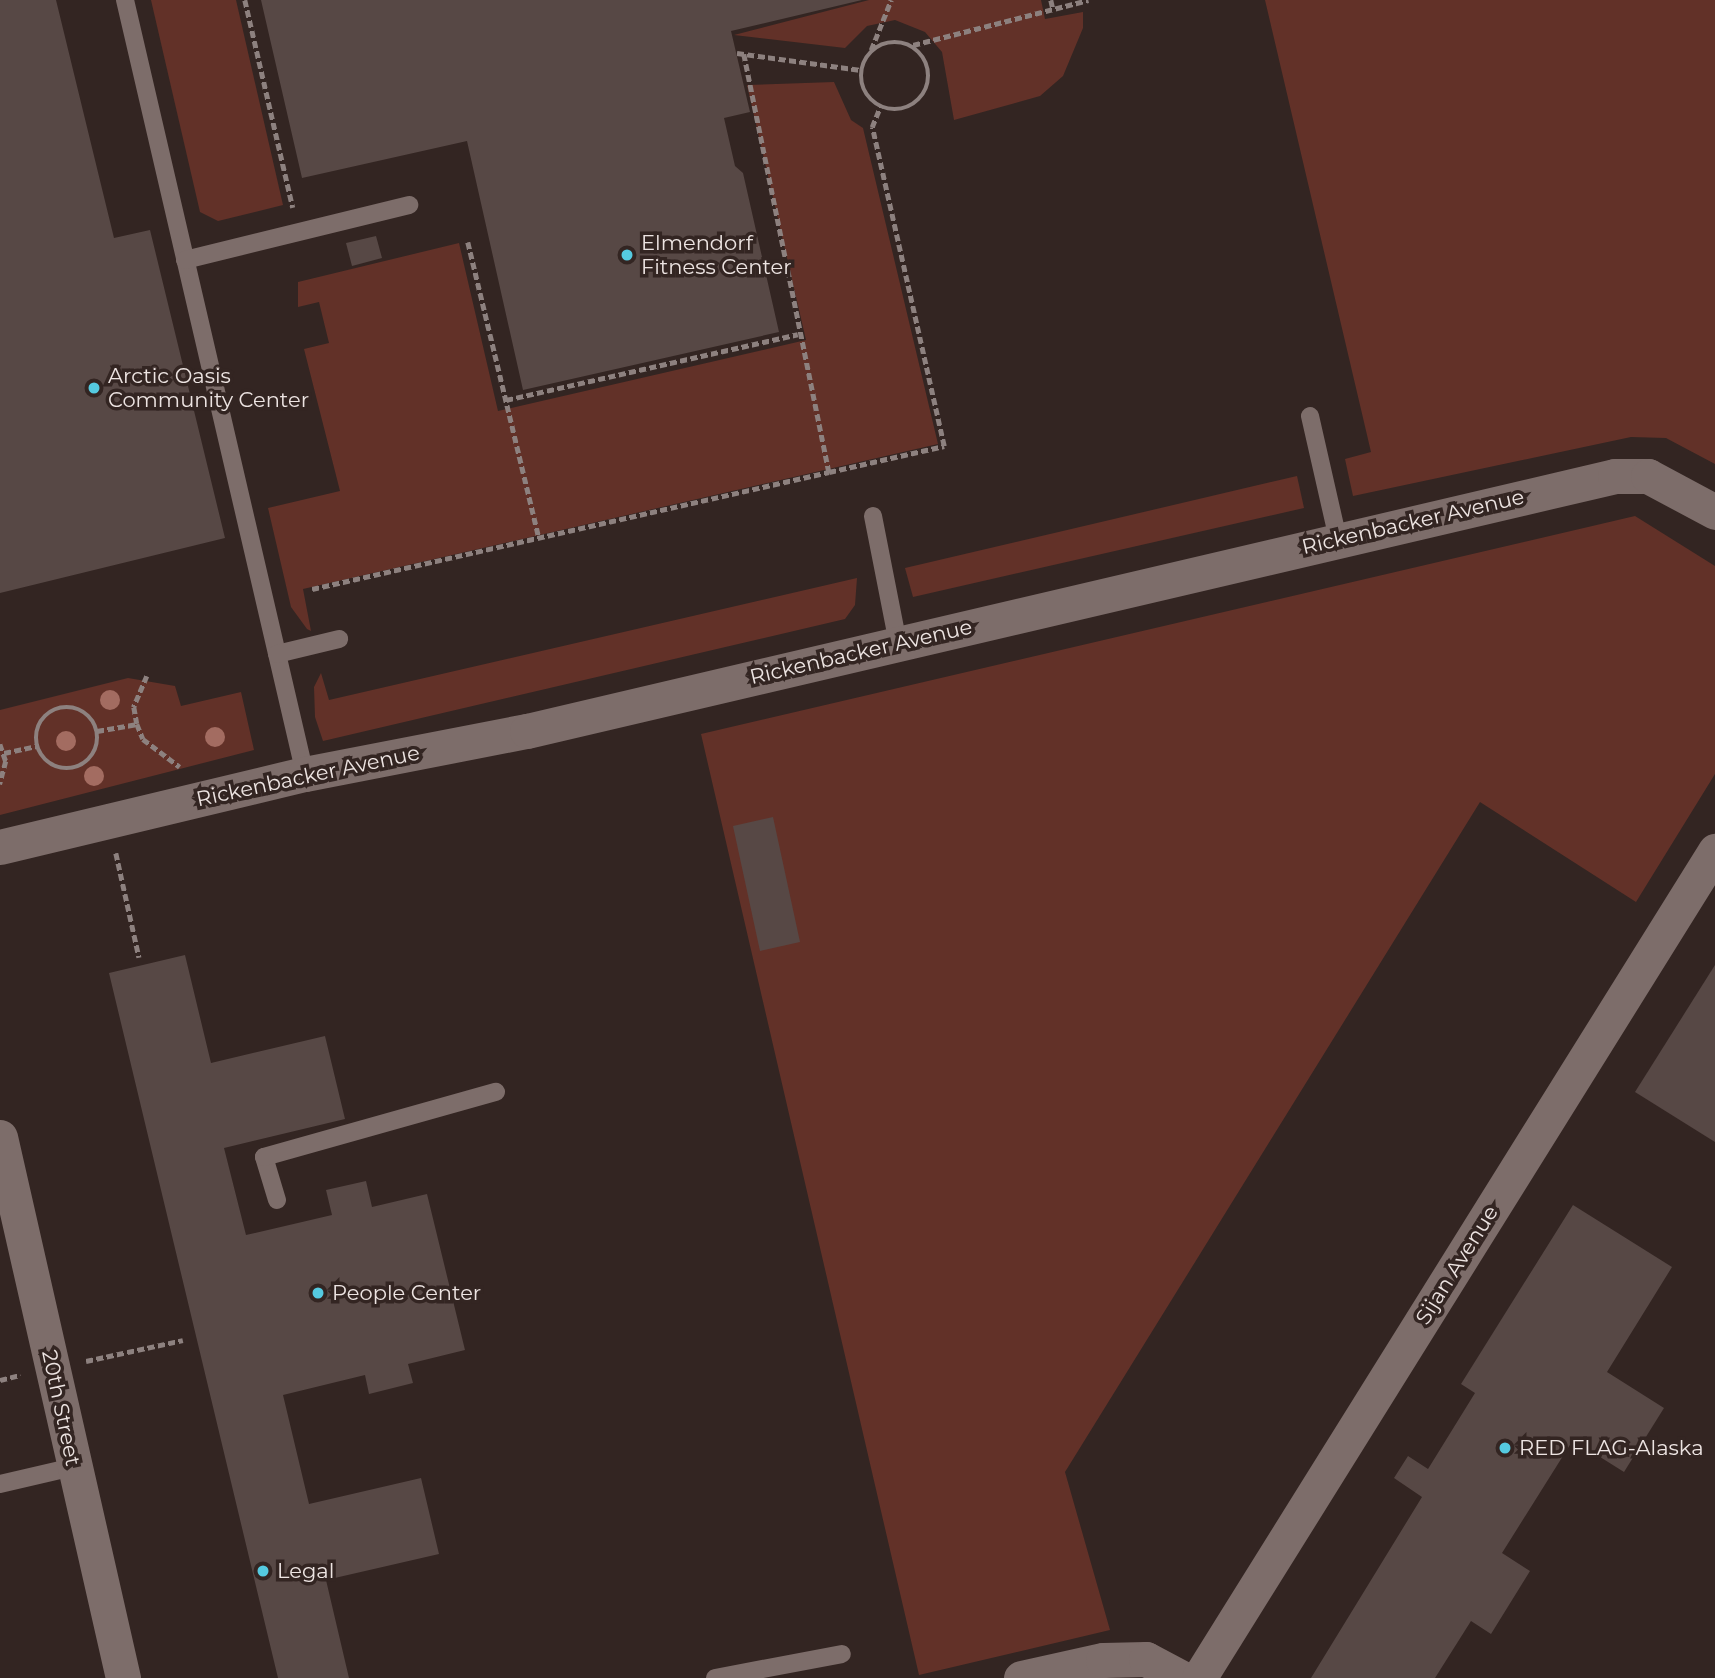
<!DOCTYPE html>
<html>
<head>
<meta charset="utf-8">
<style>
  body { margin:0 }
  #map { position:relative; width:1715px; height:1678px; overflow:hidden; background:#332522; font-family:Montserrat,sans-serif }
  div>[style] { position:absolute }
  .green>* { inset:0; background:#623128 }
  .building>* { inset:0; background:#574845 }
  .path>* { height:4.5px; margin-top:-2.25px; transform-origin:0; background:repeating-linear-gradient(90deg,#8d817f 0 7px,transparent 0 10.5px) }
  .path>.ring { margin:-2.25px; padding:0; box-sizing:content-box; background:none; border:4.5px solid #8d817f; border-radius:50% }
  .lane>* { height:18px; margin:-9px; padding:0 9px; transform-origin:9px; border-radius:9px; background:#7d6d6a }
  .street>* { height:35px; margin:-17.5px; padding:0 17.5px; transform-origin:17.5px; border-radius:17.5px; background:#7d6d6a }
  .trees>* { width:20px; height:20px; margin:-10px; border-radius:50%; background:#a36c61 }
  .dots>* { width:19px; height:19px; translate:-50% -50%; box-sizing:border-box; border:4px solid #332522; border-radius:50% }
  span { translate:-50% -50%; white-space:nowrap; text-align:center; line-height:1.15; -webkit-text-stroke:7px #332522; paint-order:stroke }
  .poi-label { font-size:21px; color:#ede4e2 }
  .left { translate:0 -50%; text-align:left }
  .street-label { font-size:21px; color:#ede4e2 }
</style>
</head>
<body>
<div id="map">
  <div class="green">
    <i style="clip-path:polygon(151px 0,236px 0,283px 205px,218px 221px,200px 212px)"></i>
    <i style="clip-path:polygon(869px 0,1041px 0,1045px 19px,1083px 12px,1083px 28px,1063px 76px,1040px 96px,954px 120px,942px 52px,925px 32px,895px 20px,867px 26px,845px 48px,734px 35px)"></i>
    <i style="clip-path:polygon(1265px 0,1715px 0,1715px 464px,1666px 438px,1631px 437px,1353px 496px,1345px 459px,1371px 452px)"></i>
    <i style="clip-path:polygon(834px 82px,851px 120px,863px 128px,938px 444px,303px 589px,311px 631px,307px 629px,291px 607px,268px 508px,340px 491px,304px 349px,329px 343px,319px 302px,298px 307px,298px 282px,459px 243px,498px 411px,806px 340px,747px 85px)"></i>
    <i style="clip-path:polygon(1297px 476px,1304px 508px,913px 597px,905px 568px)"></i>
    <i style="clip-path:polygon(1635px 516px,1715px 566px,1715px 774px,1636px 902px,1480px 802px,1065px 1472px,1110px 1630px,919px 1675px,701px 734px)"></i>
    <i style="clip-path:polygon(857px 578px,855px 605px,845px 619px,323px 741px,315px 717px,314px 687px,321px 673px,329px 700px)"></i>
    <i style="clip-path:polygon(128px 678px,175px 686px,181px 706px,241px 692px,254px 750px,0 815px,0 710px)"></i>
  </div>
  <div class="building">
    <i style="clip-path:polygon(0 0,56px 0,114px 238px,150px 230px,225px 538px,0 593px)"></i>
    <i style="clip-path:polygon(261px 0,862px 0,731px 31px,750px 112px,724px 118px,735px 166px,743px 173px,779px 332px,523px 390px,467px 141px,302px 178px)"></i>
    <i style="clip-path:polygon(376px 236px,382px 258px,352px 266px,346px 243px)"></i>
    <i style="clip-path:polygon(773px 817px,800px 942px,760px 951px,733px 826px)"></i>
    <i style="clip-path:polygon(185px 955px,211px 1063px,325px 1036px,345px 1119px,224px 1148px,246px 1235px,332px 1215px,326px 1190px,366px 1181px,372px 1207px,427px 1194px,465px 1350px,408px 1364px,413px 1383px,369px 1394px,365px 1375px,283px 1395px,309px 1504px,421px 1478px,439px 1554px,326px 1580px,349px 1678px,278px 1678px,109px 973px)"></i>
    <i style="clip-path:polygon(1715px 965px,1715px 1142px,1635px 1092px)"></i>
    <i style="clip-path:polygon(1573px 1205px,1672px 1267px,1607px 1372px,1664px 1408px,1624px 1472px,1573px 1440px,1502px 1553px,1530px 1571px,1491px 1634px,1471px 1621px,1435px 1678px,1311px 1678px,1422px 1497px,1394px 1478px,1408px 1456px,1428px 1469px,1475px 1393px,1461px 1384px)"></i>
  </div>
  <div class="path">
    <i style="left:245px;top:0;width:213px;rotate:77deg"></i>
    <i style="left:1051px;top:0;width:9px;rotate:77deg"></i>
    <i class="ring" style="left:861px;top:42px;width:63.5px;height:63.5px"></i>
    <i style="left:913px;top:45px;width:181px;rotate:-14.4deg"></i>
    <i style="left:871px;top:50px;width:54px;rotate:-68.2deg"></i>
    <i style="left:737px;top:53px;width:125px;rotate:7.8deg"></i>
    <i style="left:744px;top:54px;width:427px;rotate:78.5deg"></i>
    <i style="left:829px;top:472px;width:118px;rotate:-12.7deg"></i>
    <i style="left:944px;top:446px;width:327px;rotate:-102.7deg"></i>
    <i style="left:872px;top:127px;width:22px;rotate:-68deg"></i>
    <i style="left:468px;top:242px;width:304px;rotate:76.5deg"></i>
    <i style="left:506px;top:400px;width:299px;rotate:-12.7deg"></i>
    <i style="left:312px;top:589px;width:530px;rotate:-12.75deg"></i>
    <i style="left:147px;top:676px;width:34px;rotate:113deg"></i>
    <i style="left:134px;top:707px;width:17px;rotate:80deg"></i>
    <i style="left:137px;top:724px;width:16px;rotate:68deg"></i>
    <i style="left:143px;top:739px;width:46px;rotate:37.1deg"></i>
    <i class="ring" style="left:36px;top:707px;width:57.5px;height:57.5px"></i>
    <i style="left:97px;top:731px;width:41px;rotate:-9.9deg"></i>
    <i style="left:0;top:744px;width:18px;rotate:71deg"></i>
    <i style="left:6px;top:761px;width:24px;rotate:105deg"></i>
    <i style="left:4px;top:753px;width:34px;rotate:-12deg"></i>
    <i style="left:116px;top:853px;width:107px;rotate:77.5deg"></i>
    <i style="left:86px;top:1361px;width:99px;rotate:-12.2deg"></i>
    <i style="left:0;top:1380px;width:21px;rotate:-14deg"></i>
  </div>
  <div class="lane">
    <i style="left:125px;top:0;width:795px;rotate:76.91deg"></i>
    <i style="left:185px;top:260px;width:231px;rotate:-13.8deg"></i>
    <i style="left:1310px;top:416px;width:126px;rotate:77.2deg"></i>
    <i style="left:873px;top:516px;width:129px;rotate:78.9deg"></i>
    <i style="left:277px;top:654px;width:64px;rotate:-13.6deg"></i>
    <i style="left:277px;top:1200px;width:45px;rotate:-106.8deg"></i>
    <i style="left:264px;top:1157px;width:241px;rotate:-15.7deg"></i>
    <i style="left:0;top:1484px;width:75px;rotate:-13.1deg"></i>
    <i style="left:715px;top:1678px;width:129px;rotate:-10.7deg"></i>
  </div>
  <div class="street">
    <i style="left:0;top:847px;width:314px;rotate:-13.5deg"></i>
    <i style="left:305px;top:774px;width:226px;rotate:-11deg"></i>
    <i style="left:527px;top:731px;width:1117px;rotate:-13.19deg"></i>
    <i style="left:1615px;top:476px;width:33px"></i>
    <i style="left:1648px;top:476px;width:76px;rotate:28.2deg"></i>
    <i style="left:0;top:1137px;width:555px;rotate:77.19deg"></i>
    <i style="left:1021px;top:1678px;width:84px;rotate:-12.4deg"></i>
    <i style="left:1103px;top:1660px;width:43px;rotate:-1.3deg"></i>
    <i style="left:1146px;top:1659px;width:40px;rotate:28deg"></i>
    <i style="left:1199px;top:1678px;width:975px;rotate:-58.04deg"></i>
  </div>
  <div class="trees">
    <i style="left:110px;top:700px"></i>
    <i style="left:215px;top:737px"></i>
    <i style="left:66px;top:741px"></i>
    <i style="left:94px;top:776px"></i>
  </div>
  <div class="dots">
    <i style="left:627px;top:255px;background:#55cae0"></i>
    <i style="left:94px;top:388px;background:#55cae0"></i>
    <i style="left:318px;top:1293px;background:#55cae0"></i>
    <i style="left:1505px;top:1448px;background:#55cae0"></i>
    <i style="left:263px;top:1571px;background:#55cae0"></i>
  </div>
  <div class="poi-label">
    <span class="left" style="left:641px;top:255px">Elmendorf<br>Fitness Center</span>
    <span class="left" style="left:108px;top:388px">Arctic Oasis<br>Community Center</span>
    <span class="left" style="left:332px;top:1293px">People Center</span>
    <span class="left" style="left:1519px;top:1448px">RED FLAG-Alaska</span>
    <span class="left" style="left:277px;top:1571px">Legal</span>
  </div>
  <div class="street-label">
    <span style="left:1413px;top:522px;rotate:-13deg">Rickenbacker Avenue</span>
    <span style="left:861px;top:652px;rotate:-13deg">Rickenbacker Avenue</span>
    <span style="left:308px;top:776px;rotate:-12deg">Rickenbacker Avenue</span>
    <span style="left:1457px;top:1265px;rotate:-58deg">Sijan Avenue</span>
    <span style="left:61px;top:1408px;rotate:78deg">20th Street</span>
  </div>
</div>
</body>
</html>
